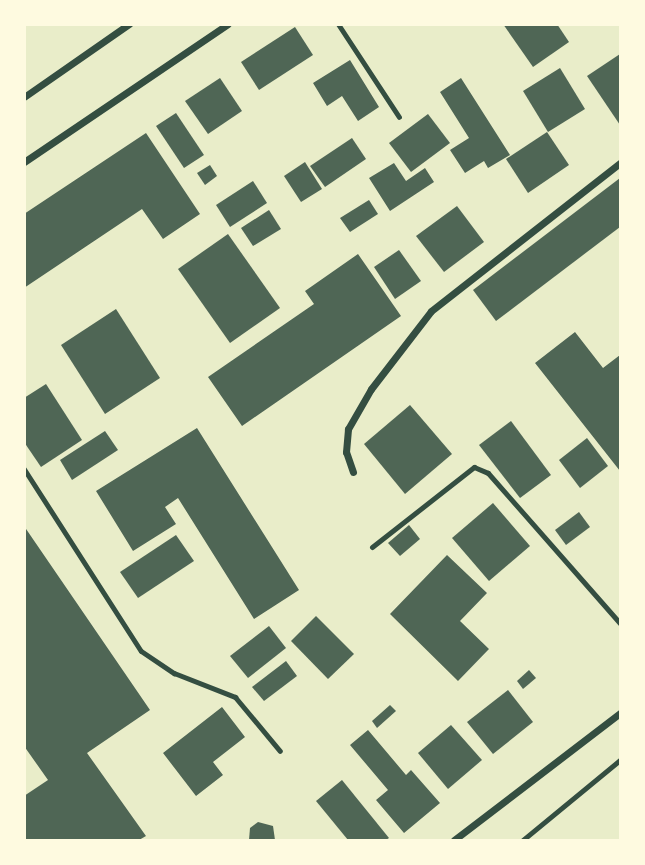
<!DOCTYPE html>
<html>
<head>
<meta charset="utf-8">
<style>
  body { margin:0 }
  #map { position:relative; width:645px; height:865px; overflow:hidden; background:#e9edc9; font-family:"Open Sans",sans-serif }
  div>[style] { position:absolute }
  .building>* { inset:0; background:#4f6655 }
  .path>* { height:4.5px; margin:-2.25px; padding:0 2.25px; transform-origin:2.25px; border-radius:2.25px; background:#344e41 }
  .service>* { height:5px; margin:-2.5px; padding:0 2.5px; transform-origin:2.5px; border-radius:2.5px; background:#344e41 }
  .minor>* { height:7px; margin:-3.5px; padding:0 3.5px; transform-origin:3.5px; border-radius:3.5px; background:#344e41 }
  span { translate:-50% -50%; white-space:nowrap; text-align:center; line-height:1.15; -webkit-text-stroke:5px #fefae0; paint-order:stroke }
  .frame { position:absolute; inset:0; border:26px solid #fefae0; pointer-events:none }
</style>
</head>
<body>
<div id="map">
  <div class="building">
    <i style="clip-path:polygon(503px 24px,557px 24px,569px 42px,533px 67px)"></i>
    <i style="clip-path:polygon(295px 27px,313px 55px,259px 90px,241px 62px)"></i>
    <i style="clip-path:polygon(620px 54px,620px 125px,587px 76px)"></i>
    <i style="clip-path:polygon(350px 60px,379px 107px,358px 121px,342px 96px,327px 106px,313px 83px)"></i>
    <i style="clip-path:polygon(560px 68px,585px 109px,548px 132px,523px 91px)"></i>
    <i style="clip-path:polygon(220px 78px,242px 111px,208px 134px,185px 101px)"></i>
    <i style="clip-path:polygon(461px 78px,510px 155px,488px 168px,484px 161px,465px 173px,450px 150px,469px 138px,440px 92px)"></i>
    <i style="clip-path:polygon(176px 113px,204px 155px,184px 168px,156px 126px)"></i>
    <i style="clip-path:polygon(428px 114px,450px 143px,411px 172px,389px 143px)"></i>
    <i style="clip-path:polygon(547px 132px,569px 165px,528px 193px,506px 159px)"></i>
    <i style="clip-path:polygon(146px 133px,200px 214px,163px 239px,142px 209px,24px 288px,24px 214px)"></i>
    <i style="clip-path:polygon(352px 138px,366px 159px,325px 187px,310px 166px)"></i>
    <i style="clip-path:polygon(305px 162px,322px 189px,301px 202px,284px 176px)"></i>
    <i style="clip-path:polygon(394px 163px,406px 181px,425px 168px,434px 182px,390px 211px,369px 178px)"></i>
    <i style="clip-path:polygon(210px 165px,217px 176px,205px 185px,197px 173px)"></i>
    <i style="clip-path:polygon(620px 178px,620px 227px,496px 321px,473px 290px)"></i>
    <i style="clip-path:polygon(253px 181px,267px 203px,230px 227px,216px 205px)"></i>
    <i style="clip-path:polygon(369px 200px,378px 214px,350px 232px,340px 218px)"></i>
    <i style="clip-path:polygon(457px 206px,484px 242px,444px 272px,416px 236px)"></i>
    <i style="clip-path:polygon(269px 210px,281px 229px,253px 246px,241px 228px)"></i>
    <i style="clip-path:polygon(228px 234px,280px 308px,230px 343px,178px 269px)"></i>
    <i style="clip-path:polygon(399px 250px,421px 281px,395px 299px,374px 267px)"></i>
    <i style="clip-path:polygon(358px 254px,401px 316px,242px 426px,208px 377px,314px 304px,305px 291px)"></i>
    <i style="clip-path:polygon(116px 309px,160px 378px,105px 414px,61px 345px)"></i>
    <i style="clip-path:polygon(575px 332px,603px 368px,620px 355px,620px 471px,535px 363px)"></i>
    <i style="clip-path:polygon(46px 384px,82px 440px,41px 467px,24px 442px,24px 398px)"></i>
    <i style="clip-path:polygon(410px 405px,452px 454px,405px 494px,364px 444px)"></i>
    <i style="clip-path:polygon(511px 421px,551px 475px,520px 498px,479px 445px)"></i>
    <i style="clip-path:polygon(197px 428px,299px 590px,254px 619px,178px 498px,165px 507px,176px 524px,133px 551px,96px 491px)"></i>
    <i style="clip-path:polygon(105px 431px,118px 450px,72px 480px,60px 460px)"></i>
    <i style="clip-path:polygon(587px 438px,608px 466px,580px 488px,559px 460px)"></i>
    <i style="clip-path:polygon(493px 503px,530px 546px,489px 581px,452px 538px)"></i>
    <i style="clip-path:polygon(579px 512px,590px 527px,566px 545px,555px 530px)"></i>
    <i style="clip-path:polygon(409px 525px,420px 539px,400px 556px,388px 543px)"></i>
    <i style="clip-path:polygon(24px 526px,150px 710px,87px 753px,146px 836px,139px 840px,24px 840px,24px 796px,48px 780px,24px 746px)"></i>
    <i style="clip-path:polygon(176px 535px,194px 561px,138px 598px,120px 572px)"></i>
    <i style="clip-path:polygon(447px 555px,487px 593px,460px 621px,489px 649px,458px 681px,390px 614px)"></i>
    <i style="clip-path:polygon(316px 616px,354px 654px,328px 679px,291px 641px)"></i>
    <i style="clip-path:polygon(269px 626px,286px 648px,248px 678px,230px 656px)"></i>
    <i style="clip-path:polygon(286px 661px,297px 676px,264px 701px,252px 687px)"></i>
    <i style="clip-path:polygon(529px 670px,536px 678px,523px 689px,517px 681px)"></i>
    <i style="clip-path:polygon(508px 690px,533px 722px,493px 754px,467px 722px)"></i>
    <i style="clip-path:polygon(390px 705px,396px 711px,377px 728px,372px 721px)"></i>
    <i style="clip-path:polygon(222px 707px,245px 737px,213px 762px,223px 775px,196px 796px,163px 753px)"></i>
    <i style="clip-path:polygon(451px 725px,482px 760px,448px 789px,418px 753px)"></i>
    <i style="clip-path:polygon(368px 730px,406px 775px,411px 770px,440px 803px,404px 833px,376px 800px,388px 790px,350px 745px)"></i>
    <i style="clip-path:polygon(342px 780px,389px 838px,386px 840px,348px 840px,316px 801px)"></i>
    <i style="clip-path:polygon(258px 822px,273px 826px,275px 840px,249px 840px,250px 828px)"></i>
  </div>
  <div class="path">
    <i style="left:523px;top:840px;width:126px;rotate:-39.5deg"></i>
  </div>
  <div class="service">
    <i style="left:338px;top:24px;width:111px;rotate:56.7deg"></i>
    <i style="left:24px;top:469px;width:216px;rotate:57.3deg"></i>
    <i style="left:141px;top:651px;width:40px;rotate:34deg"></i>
    <i style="left:174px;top:673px;width:66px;rotate:21.5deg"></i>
    <i style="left:235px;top:697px;width:70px;rotate:50.2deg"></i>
    <i style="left:372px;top:547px;width:130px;rotate:-38.1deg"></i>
    <i style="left:474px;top:467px;width:15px;rotate:23deg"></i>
    <i style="left:488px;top:473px;width:200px;rotate:48.7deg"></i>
  </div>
  <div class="minor">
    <i style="left:24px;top:97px;width:128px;rotate:-34.8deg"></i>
    <i style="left:24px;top:162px;width:246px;rotate:-34.1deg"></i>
    <i style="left:353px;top:472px;width:21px;rotate:-109deg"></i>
    <i style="left:346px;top:452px;width:23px;rotate:-85deg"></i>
    <i style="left:348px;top:429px;width:46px;rotate:-60.1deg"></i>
    <i style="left:371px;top:389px;width:98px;rotate:-52.4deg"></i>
    <i style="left:431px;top:311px;width:240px;rotate:-38.1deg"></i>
    <i style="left:454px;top:840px;width:209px;rotate:-37.4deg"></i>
  </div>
  <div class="frame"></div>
</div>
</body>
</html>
